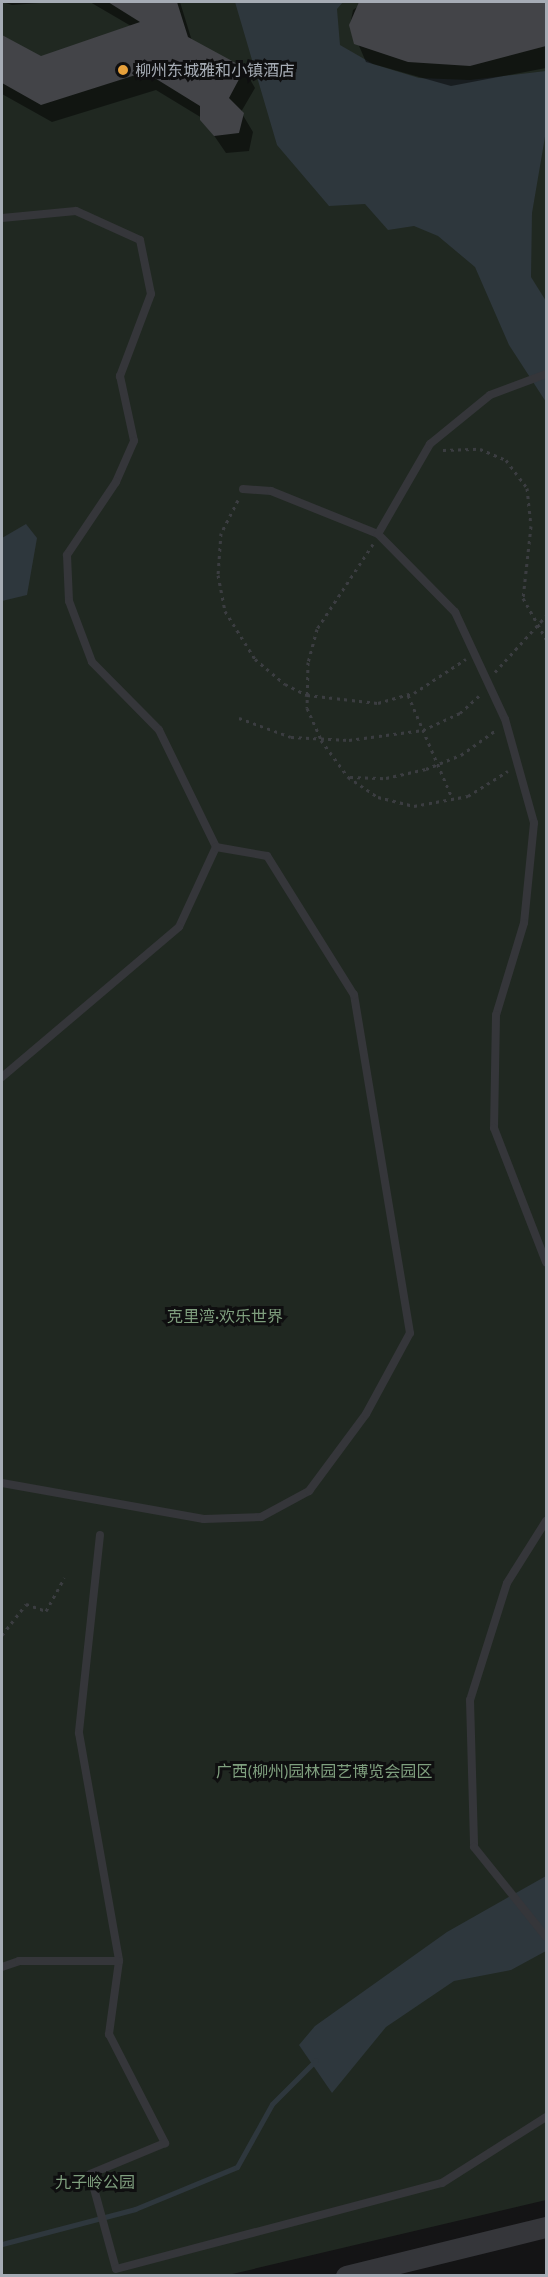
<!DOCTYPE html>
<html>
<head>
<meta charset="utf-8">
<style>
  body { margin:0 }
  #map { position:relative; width:548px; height:2277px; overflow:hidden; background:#141415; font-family:Lato,"Noto Sans SC",sans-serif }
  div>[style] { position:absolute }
  .green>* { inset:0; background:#202821 }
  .water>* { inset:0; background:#2e373d }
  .shadow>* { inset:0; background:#0007 }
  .stream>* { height:5px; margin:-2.5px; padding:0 2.5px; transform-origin:2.5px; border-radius:2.5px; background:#2e373d }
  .building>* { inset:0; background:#434448 }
  .path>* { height:3px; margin-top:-1.5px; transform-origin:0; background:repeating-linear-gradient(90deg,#3b3d41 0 3px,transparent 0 7.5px) }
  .service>* { height:8px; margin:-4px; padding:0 4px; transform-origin:4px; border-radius:4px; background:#35363a }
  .tertiary>* { height:21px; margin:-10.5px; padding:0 10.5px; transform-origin:10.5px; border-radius:10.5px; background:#35363a }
  .dots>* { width:16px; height:16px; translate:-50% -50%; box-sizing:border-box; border:3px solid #0f0f10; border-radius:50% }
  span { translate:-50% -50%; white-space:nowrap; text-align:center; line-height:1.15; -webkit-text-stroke:6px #0f0f10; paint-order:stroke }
  .poi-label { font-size:16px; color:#a6acb5 }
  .left { translate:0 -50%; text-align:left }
  .park-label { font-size:16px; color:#7f9f7e }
  .frame { position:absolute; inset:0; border:3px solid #a6acb5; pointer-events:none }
</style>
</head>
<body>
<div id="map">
  <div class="green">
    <i style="clip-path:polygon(2px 2px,546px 2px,546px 2200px,228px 2275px,2px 2276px)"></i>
  </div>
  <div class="water">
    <i style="clip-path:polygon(235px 2px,343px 2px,337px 9px,340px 45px,373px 64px,419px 78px,470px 80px,546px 71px,546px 131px,532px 213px,531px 277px,546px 301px,546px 402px,509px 345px,475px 267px,438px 236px,414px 226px,388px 230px,365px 204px,329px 206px,277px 145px)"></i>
    <i style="clip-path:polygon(26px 524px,37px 538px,27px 595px,2px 601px,2px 538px)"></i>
    <i style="clip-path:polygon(546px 1876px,546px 1951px,511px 1970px,454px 1981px,386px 2027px,332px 2093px,299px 2045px,315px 2026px,447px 1932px)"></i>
  </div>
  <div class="shadow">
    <i style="clip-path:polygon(2px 2px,53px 2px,12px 5px)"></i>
    <i style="clip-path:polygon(90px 2px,180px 2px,192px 41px,244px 69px,255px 88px,241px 112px,253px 132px,249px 151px,226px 153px,202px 118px,156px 90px,52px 122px,2px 94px,2px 36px,41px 58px,131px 26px)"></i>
    <i style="clip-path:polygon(365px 2px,546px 2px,546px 68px,451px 86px,366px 62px,350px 25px,353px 10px)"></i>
  </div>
  <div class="stream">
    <i style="left:2px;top:2244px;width:138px;rotate:-14.7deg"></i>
    <i style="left:135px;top:2209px;width:110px;rotate:-22.4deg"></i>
    <i style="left:237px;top:2167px;width:72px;rotate:-60.9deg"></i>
    <i style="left:272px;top:2104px;width:62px;rotate:-45deg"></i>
  </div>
  <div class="building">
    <i style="clip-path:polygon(108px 2px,177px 2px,188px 37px,245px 68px,229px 98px,244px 113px,239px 133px,214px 136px,200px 120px,200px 106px,145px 72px,41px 105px,2px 83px,2px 35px,41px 56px,140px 22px)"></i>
    <i style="clip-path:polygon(359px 2px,546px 2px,546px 46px,470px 66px,408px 62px,354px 44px,349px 25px)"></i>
  </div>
  <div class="path">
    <i style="left:443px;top:450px;width:37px;rotate:-2deg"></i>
    <i style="left:480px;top:449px;width:28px;rotate:23deg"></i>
    <i style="left:506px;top:460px;width:35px;rotate:53deg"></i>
    <i style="left:527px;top:488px;width:38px;rotate:84deg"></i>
    <i style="left:531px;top:526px;width:72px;rotate:96.3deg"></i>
    <i style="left:523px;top:598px;width:47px;rotate:60.7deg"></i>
    <i style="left:238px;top:500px;width:37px;rotate:117deg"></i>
    <i style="left:221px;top:533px;width:42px;rotate:94.1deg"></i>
    <i style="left:218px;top:575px;width:37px;rotate:79deg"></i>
    <i style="left:225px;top:611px;width:57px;rotate:58deg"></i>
    <i style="left:255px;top:659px;width:39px;rotate:40deg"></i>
    <i style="left:285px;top:684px;width:25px;rotate:27deg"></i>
    <i style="left:307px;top:695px;width:71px;rotate:6.4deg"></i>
    <i style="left:378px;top:703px;width:37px;rotate:-16deg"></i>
    <i style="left:414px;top:693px;width:62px;rotate:-33.2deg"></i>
    <i style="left:373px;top:544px;width:102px;rotate:123.4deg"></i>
    <i style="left:317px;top:629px;width:34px;rotate:105deg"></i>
    <i style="left:308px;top:662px;width:46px;rotate:91.2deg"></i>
    <i style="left:307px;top:708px;width:35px;rotate:66deg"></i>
    <i style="left:321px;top:740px;width:46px;rotate:53.9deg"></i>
    <i style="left:348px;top:777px;width:36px;rotate:34deg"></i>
    <i style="left:378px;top:797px;width:37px;rotate:14deg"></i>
    <i style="left:414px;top:806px;width:55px;rotate:-10.5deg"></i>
    <i style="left:468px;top:796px;width:47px;rotate:-32deg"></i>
    <i style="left:495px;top:672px;width:76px;rotate:-47.7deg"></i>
    <i style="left:408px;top:695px;width:114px;rotate:66.8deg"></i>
    <i style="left:239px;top:718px;width:55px;rotate:20.1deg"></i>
    <i style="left:291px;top:737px;width:58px;rotate:3deg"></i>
    <i style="left:349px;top:740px;width:75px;rotate:-7.7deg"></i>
    <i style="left:423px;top:730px;width:41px;rotate:-24.7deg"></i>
    <i style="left:460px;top:713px;width:27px;rotate:-42deg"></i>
    <i style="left:350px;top:777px;width:36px;rotate:2deg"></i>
    <i style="left:386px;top:778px;width:41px;rotate:-12.7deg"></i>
    <i style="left:426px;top:769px;width:38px;rotate:-22deg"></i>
    <i style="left:461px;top:755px;width:43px;rotate:-35.5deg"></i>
    <i style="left:2px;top:1635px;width:39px;rotate:-52deg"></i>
    <i style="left:26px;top:1604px;width:21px;rotate:19deg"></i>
    <i style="left:46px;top:1611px;width:38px;rotate:-61deg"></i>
  </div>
  <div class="service">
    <i style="left:2px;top:218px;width:74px;rotate:-5.4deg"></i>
    <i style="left:76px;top:211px;width:70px;rotate:24.4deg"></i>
    <i style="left:140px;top:240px;width:55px;rotate:78.5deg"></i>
    <i style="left:151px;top:294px;width:88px;rotate:110.7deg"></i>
    <i style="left:120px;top:376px;width:66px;rotate:77.8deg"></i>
    <i style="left:134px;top:441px;width:45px;rotate:113.7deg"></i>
    <i style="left:116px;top:482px;width:88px;rotate:123.9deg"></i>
    <i style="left:67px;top:555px;width:46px;rotate:87.5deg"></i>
    <i style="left:69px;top:601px;width:65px;rotate:69.3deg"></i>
    <i style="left:92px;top:662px;width:95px;rotate:45.4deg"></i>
    <i style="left:159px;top:730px;width:130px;rotate:64deg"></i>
    <i style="left:216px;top:847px;width:88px;rotate:114.8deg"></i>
    <i style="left:179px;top:927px;width:232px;rotate:139.7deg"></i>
    <i style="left:243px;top:489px;width:28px;rotate:4deg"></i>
    <i style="left:271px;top:491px;width:115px;rotate:21.9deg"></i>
    <i style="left:378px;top:534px;width:110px;rotate:45.4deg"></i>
    <i style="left:455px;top:612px;width:118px;rotate:65deg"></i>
    <i style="left:505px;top:719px;width:108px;rotate:74.4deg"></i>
    <i style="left:534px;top:823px;width:100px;rotate:95.7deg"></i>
    <i style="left:524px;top:923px;width:96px;rotate:106.9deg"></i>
    <i style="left:496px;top:1015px;width:113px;rotate:91deg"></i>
    <i style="left:494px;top:1128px;width:144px;rotate:68.8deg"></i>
    <i style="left:378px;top:534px;width:104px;rotate:-60deg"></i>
    <i style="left:430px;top:444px;width:77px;rotate:-39.2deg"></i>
    <i style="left:490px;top:395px;width:60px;rotate:-20.6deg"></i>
    <i style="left:2px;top:1483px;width:205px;rotate:10.1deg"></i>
    <i style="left:204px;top:1519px;width:57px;rotate:-2deg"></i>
    <i style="left:261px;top:1517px;width:55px;rotate:-28.4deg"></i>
    <i style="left:309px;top:1491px;width:96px;rotate:-53.5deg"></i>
    <i style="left:366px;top:1414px;width:92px;rotate:-61.5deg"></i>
    <i style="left:410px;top:1333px;width:343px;rotate:-99.4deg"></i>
    <i style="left:354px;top:995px;width:164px;rotate:-122deg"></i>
    <i style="left:267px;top:856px;width:52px;rotate:-170deg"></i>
    <i style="left:546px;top:1521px;width:73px;rotate:122.2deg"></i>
    <i style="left:507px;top:1583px;width:123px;rotate:107.5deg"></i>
    <i style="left:470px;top:1700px;width:147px;rotate:88.4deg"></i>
    <i style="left:474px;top:1847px;width:115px;rotate:51.3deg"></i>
    <i style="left:100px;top:1535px;width:199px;rotate:96.1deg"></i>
    <i style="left:79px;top:1733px;width:231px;rotate:80deg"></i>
    <i style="left:119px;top:1961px;width:74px;rotate:97.8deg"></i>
    <i style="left:109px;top:2034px;width:123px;rotate:62.8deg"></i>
    <i style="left:165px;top:2143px;width:81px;rotate:157.5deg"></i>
    <i style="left:90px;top:2174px;width:98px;rotate:74.7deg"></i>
    <i style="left:116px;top:2269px;width:337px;rotate:-14.8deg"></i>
    <i style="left:442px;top:2183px;width:123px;rotate:-32.4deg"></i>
    <i style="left:2px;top:1967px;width:18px;rotate:-19deg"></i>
    <i style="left:19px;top:1961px;width:100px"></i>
  </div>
  <div class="tertiary">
    <i style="left:346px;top:2276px;width:206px;rotate:-13.8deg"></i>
  </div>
  <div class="dots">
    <i style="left:123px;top:70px;background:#e6a03b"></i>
  </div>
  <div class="poi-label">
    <span class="left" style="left:135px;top:70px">柳州东城雅和小镇酒店</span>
  </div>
  <div class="park-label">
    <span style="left:225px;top:1316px">克里湾·欢乐世界</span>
    <span style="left:324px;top:1771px">广西(柳州)园林园艺博览会园区</span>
    <span style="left:95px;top:2182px">九子岭公园</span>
  </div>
  <div class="frame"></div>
</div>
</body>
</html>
